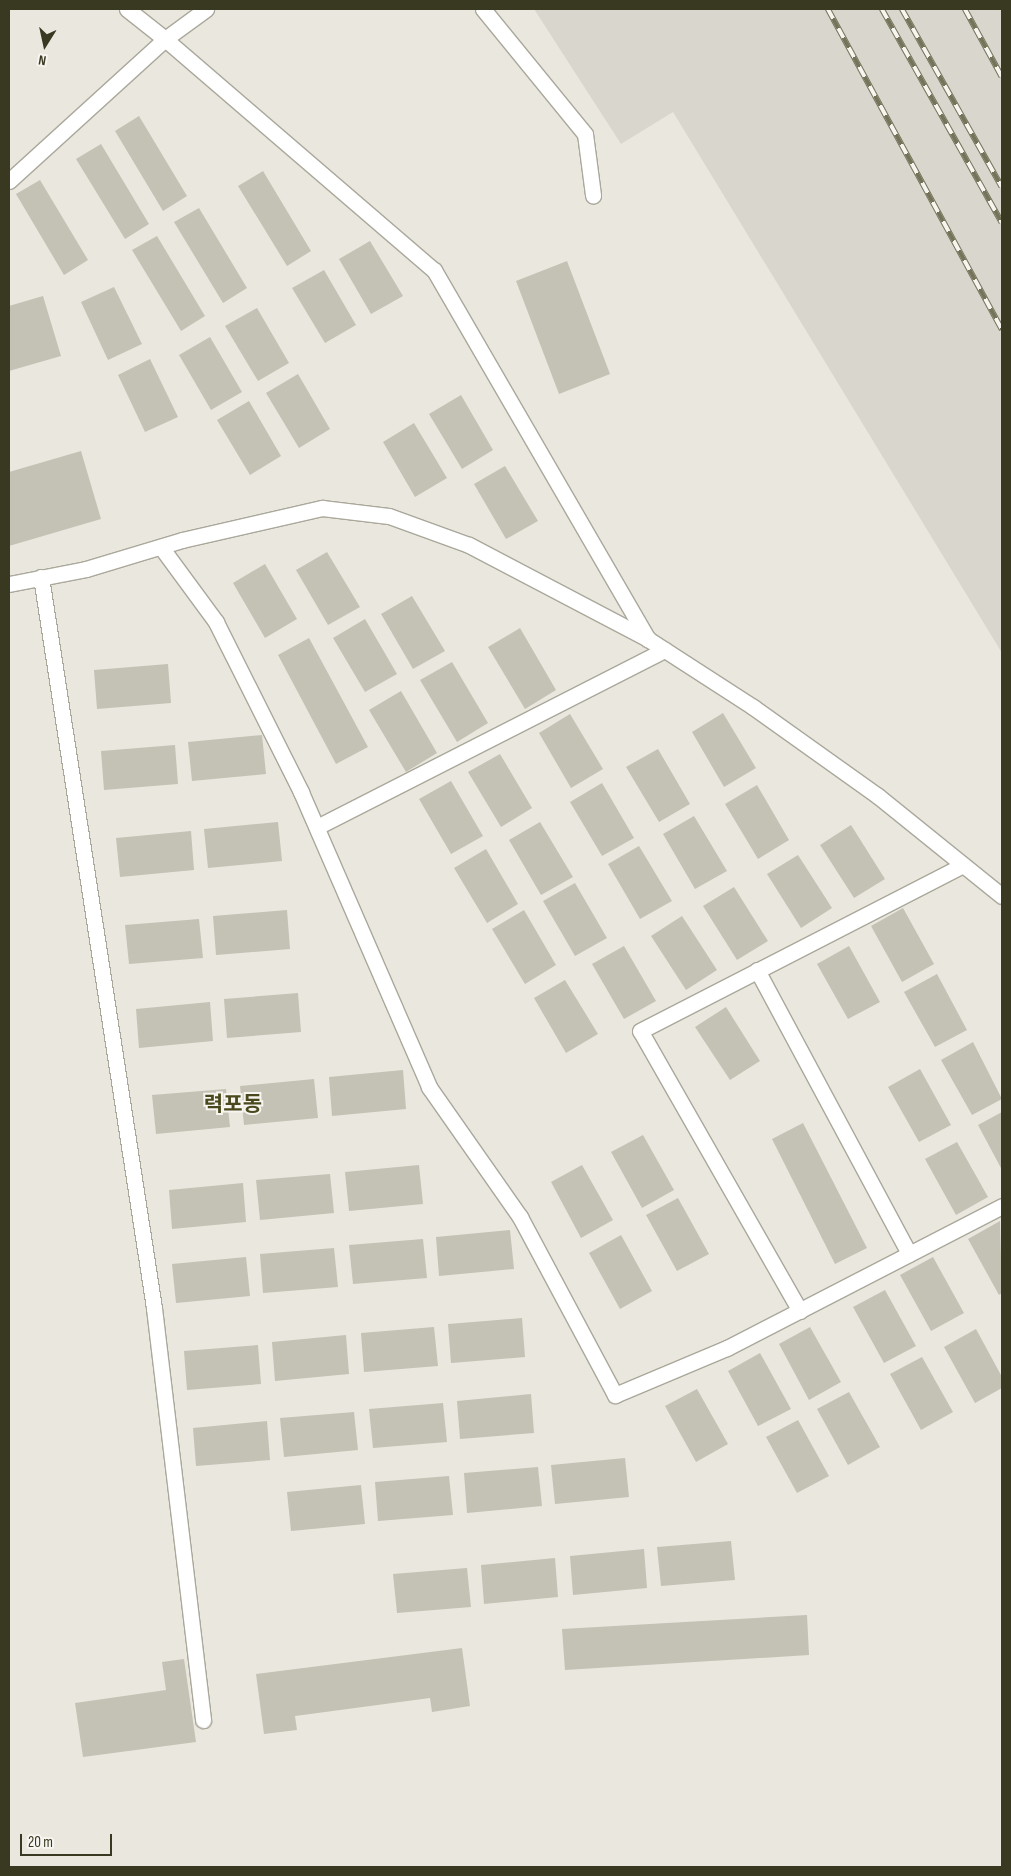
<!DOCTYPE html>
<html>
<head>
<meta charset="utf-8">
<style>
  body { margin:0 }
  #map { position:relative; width:1011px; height:1876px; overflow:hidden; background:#eae7df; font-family:"Sofia Sans Condensed","Noto Sans KR",sans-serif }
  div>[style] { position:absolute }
  .built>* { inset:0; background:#d9d7cd }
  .building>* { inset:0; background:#c4c1b5 }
  .roads { filter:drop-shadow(1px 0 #aaa89b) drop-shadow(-1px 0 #aaa89b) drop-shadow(0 1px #aaa89b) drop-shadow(0 -1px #aaa89b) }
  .street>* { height:15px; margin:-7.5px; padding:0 7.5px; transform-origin:7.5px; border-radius:7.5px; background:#fff }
  .secondary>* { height:15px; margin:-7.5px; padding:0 7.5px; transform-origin:7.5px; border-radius:7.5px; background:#fff }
  .rail>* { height:5.5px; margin-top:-2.75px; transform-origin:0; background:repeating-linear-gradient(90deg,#f6f5ef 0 11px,#75745b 0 22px); box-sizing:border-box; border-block:1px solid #75745b }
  span { translate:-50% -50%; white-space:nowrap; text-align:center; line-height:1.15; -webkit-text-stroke:4px #f6f5ef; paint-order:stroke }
  .quarter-label { font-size:21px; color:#4a491e; font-weight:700 }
  .frame { position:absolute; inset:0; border:10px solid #393821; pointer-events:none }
  .north { position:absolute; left:20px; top:20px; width:50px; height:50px; -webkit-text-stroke:4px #f6f5ef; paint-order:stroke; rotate:190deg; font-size:14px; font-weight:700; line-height:20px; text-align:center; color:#393821 }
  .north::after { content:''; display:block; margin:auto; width:18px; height:22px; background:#393821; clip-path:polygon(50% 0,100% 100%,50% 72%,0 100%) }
  .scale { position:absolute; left:20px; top:1834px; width:92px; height:22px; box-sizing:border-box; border:2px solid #393821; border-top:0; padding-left:6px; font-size:15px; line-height:18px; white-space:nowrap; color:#393821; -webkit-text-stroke:4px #f6f5ef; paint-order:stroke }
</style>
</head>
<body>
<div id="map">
  <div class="built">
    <i style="clip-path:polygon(534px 9px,1002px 9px,1002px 653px,673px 112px,621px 144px)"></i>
  </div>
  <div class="building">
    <i style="clip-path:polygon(139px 116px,187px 196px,163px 211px,115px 131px)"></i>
    <i style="clip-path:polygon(101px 144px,149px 224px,125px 239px,76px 159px)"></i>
    <i style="clip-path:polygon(263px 171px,311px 251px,287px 266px,238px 186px)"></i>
    <i style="clip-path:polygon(40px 180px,88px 260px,64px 275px,16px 194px)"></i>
    <i style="clip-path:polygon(199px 208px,247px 288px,223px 303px,174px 222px)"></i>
    <i style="clip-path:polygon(157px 236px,205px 316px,181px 331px,132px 250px)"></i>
    <i style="clip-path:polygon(370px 241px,403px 296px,371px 314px,339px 259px)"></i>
    <i style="clip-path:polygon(567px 261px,610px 374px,559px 394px,516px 281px)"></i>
    <i style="clip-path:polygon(324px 270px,356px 325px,325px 343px,292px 288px)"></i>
    <i style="clip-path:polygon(114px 287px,142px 344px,108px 360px,81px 302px)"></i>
    <i style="clip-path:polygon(43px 296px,61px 356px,9px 371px,9px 306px)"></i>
    <i style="clip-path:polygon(257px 308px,289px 363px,258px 381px,225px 326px)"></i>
    <i style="clip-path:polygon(210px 337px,242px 392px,211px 410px,179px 355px)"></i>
    <i style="clip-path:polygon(150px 359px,178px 417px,145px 432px,118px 375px)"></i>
    <i style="clip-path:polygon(298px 374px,330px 429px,299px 448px,266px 393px)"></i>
    <i style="clip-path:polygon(461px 395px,493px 450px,462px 469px,429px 414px)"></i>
    <i style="clip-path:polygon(249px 401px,281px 456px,250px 475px,217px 420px)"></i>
    <i style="clip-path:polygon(414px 423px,447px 478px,415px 497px,383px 442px)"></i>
    <i style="clip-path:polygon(81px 451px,101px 519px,9px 546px,9px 472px)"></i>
    <i style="clip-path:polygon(505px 466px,538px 521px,506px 539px,474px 484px)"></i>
    <i style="clip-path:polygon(327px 552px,360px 607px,328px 625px,296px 570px)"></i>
    <i style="clip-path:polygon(265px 564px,297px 619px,265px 638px,233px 583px)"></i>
    <i style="clip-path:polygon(412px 596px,445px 651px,413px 669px,381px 614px)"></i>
    <i style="clip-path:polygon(365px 619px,397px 674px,365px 692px,333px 638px)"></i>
    <i style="clip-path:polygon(520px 628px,556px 690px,525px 709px,488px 647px)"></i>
    <i style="clip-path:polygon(309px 638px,368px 747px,336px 764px,278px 655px)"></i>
    <i style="clip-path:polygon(452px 662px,488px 723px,457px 742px,420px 680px)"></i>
    <i style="clip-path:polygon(168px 664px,171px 703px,97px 709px,94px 670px)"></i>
    <i style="clip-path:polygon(401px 691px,437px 753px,406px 772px,369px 710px)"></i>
    <i style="clip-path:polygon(723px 713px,756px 768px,724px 787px,692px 732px)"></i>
    <i style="clip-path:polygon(570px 714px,603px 769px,571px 788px,539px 733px)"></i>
    <i style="clip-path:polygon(262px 735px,266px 774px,192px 781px,188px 742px)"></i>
    <i style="clip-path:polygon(175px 745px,178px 784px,104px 790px,101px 751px)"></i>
    <i style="clip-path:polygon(658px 749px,690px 804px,659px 822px,626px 767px)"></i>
    <i style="clip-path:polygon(500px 754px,532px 808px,501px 827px,468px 772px)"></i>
    <i style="clip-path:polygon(451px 781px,483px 836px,451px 854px,419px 799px)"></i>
    <i style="clip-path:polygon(602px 783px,634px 838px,602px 856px,570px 802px)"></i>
    <i style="clip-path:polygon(757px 785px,789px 840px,758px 859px,725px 804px)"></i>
    <i style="clip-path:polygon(694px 816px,727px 871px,695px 889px,663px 834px)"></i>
    <i style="clip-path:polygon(278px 822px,282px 861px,208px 868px,204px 829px)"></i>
    <i style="clip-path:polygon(540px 822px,573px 877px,541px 895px,509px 840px)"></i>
    <i style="clip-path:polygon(851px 825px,885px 879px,854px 898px,820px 845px)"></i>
    <i style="clip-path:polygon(191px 831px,194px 870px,120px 877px,116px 838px)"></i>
    <i style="clip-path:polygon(639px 846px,672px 901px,640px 919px,608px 864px)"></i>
    <i style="clip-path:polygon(486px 849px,518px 904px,487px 923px,454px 868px)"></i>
    <i style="clip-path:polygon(798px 855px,832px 908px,801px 928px,767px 874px)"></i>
    <i style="clip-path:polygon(575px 883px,607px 938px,575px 956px,543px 901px)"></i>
    <i style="clip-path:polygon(734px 887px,768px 941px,737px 960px,703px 906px)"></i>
    <i style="clip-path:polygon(903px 908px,934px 964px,902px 982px,871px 926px)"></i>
    <i style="clip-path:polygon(287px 910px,290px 949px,216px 955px,213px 916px)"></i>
    <i style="clip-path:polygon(524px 910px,556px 965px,525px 984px,492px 929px)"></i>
    <i style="clip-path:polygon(682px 916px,717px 970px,686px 990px,651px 936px)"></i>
    <i style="clip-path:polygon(199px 919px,203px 958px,129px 964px,125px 925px)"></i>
    <i style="clip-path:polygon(624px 946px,656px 1001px,624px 1019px,592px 964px)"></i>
    <i style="clip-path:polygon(849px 946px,880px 1002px,848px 1019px,817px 964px)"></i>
    <i style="clip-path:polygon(937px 974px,967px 1030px,935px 1047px,904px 992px)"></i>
    <i style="clip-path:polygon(565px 980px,598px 1034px,566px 1053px,534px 998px)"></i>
    <i style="clip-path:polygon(298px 993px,301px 1032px,227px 1038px,224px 999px)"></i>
    <i style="clip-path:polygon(210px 1002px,213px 1041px,139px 1048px,136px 1009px)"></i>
    <i style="clip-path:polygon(726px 1007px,760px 1061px,730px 1080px,695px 1027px)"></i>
    <i style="clip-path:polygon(973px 1042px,1002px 1099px,972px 1115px,941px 1060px)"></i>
    <i style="clip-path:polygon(920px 1069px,951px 1125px,919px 1142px,888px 1087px)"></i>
    <i style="clip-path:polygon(403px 1070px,406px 1109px,332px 1116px,329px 1077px)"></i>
    <i style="clip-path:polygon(314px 1079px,318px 1118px,244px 1125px,240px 1086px)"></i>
    <i style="clip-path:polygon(226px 1089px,230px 1127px,156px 1134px,152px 1095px)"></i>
    <i style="clip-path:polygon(1002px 1112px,1002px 1170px,978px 1125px)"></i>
    <i style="clip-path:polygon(803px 1123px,867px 1248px,835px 1264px,772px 1139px)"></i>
    <i style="clip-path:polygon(643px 1135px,674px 1190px,642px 1208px,611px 1152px)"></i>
    <i style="clip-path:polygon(957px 1142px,988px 1197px,956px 1215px,925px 1159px)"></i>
    <i style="clip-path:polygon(419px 1165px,423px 1204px,349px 1211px,345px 1172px)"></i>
    <i style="clip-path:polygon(582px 1165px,613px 1220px,581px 1238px,551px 1182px)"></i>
    <i style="clip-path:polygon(330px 1174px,334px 1213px,260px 1220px,256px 1180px)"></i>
    <i style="clip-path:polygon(243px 1183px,246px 1222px,172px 1229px,169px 1190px)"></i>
    <i style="clip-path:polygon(678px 1198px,709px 1254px,677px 1271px,646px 1215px)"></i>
    <i style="clip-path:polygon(1000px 1221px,1002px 1293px,999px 1295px,968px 1239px)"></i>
    <i style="clip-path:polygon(510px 1230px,514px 1269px,439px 1276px,436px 1237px)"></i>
    <i style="clip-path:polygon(621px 1235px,652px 1291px,620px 1309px,589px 1253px)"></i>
    <i style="clip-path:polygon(423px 1239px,427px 1278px,353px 1284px,349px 1245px)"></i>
    <i style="clip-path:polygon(334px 1248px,338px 1287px,263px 1293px,260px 1254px)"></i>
    <i style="clip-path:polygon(246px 1257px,250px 1296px,176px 1303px,172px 1264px)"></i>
    <i style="clip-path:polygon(933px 1257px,964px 1313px,931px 1331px,900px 1275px)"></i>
    <i style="clip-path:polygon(885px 1290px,916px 1346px,884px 1363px,853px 1307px)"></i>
    <i style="clip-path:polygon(522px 1318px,525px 1357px,451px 1363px,448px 1324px)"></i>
    <i style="clip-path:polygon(434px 1327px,438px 1366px,364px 1372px,361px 1333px)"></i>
    <i style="clip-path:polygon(810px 1327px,841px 1382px,809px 1400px,779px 1344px)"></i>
    <i style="clip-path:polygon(976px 1329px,1002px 1377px,1002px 1388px,975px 1403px,944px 1347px)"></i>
    <i style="clip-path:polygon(346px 1335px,349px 1374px,275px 1381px,272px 1342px)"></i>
    <i style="clip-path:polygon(258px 1345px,261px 1384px,187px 1390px,184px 1351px)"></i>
    <i style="clip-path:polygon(760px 1353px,791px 1409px,758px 1426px,728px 1371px)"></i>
    <i style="clip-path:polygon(922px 1357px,953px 1412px,921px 1430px,890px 1374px)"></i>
    <i style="clip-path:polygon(697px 1389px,728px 1444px,696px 1462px,665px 1406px)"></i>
    <i style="clip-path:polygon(849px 1392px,880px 1447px,848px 1465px,817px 1409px)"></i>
    <i style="clip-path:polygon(531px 1394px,534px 1433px,460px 1439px,457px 1401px)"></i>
    <i style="clip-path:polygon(443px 1403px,447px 1442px,373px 1448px,369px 1409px)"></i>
    <i style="clip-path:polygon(354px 1412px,358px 1450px,284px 1457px,280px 1418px)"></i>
    <i style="clip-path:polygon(798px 1420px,829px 1476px,797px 1493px,766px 1437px)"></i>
    <i style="clip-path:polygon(267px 1421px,270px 1460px,196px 1466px,193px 1428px)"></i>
    <i style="clip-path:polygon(625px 1458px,629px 1497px,555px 1504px,551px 1465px)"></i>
    <i style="clip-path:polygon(538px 1467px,542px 1506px,467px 1513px,464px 1473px)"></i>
    <i style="clip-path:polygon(449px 1476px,453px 1515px,378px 1521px,375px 1482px)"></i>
    <i style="clip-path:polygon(361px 1485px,365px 1524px,291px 1531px,287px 1492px)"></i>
    <i style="clip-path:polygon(731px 1541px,735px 1580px,661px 1586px,657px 1547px)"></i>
    <i style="clip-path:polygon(644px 1549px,647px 1588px,573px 1595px,570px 1556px)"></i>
    <i style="clip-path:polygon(555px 1558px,558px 1597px,484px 1604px,481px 1565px)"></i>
    <i style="clip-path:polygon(467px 1568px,471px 1607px,397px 1613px,393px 1574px)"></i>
    <i style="clip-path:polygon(807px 1615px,809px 1655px,565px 1670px,562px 1629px)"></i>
    <i style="clip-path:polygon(462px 1648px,470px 1706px,432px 1712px,430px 1698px,295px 1716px,297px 1730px,264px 1734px,256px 1674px)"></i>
    <i style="clip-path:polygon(184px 1659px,196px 1742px,83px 1757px,75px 1703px,166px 1690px,162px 1662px)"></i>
  </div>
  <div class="roads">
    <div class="street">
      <i style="left:127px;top:9px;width:48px;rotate:38.3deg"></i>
      <i style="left:165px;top:39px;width:51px;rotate:-36.2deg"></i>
      <i style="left:483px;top:9px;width:161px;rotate:50.8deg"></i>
      <i style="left:585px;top:134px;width:62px;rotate:82.5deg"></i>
      <i style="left:9px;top:181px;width:211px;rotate:-42.3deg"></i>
      <i style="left:165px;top:39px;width:355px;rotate:40.7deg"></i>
      <i style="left:434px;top:270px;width:427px;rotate:59.9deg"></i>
      <i style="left:161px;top:547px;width:93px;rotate:53.7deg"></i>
      <i style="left:216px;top:622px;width:190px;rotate:63.4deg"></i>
      <i style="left:301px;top:792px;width:322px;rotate:66.5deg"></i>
      <i style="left:429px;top:1087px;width:159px;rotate:55deg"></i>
      <i style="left:520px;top:1217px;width:202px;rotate:61.9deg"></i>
      <i style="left:615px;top:1395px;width:121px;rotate:-22.8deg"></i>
      <i style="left:727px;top:1348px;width:309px;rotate:-27.3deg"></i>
      <i style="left:41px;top:577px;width:740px;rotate:81.21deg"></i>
      <i style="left:154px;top:1308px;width:415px;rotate:83.2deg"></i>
      <i style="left:317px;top:827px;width:390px;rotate:-27deg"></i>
      <i style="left:757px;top:970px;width:322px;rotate:61.8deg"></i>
      <i style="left:800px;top:1311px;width:322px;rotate:-119.7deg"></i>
      <i style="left:640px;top:1031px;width:363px;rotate:-27.2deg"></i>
    </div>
    <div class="secondary">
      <i style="left:9px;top:584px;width:78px;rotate:-11deg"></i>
      <i style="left:86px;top:569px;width:100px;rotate:-16.8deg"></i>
      <i style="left:182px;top:540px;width:144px;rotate:-12.9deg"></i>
      <i style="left:322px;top:508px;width:67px;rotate:6.8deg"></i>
      <i style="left:389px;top:516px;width:85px;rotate:19.9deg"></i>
      <i style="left:469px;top:545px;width:202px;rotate:27.7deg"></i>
      <i style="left:648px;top:639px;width:125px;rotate:32.9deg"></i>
      <i style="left:753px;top:707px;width:153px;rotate:35.5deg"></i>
      <i style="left:878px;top:796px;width:159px;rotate:38.9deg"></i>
    </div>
  </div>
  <div class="rail">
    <i style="left:828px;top:9px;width:365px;rotate:61.5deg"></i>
    <i style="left:882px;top:9px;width:245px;rotate:60.7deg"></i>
    <i style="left:902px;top:9px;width:204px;rotate:60.7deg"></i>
    <i style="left:965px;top:9px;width:77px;rotate:61.4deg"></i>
  </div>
  <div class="quarter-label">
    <span style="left:233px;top:1105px">력포동</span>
  </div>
  <div class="frame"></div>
  <div class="north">N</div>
  <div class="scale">20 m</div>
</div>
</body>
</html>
